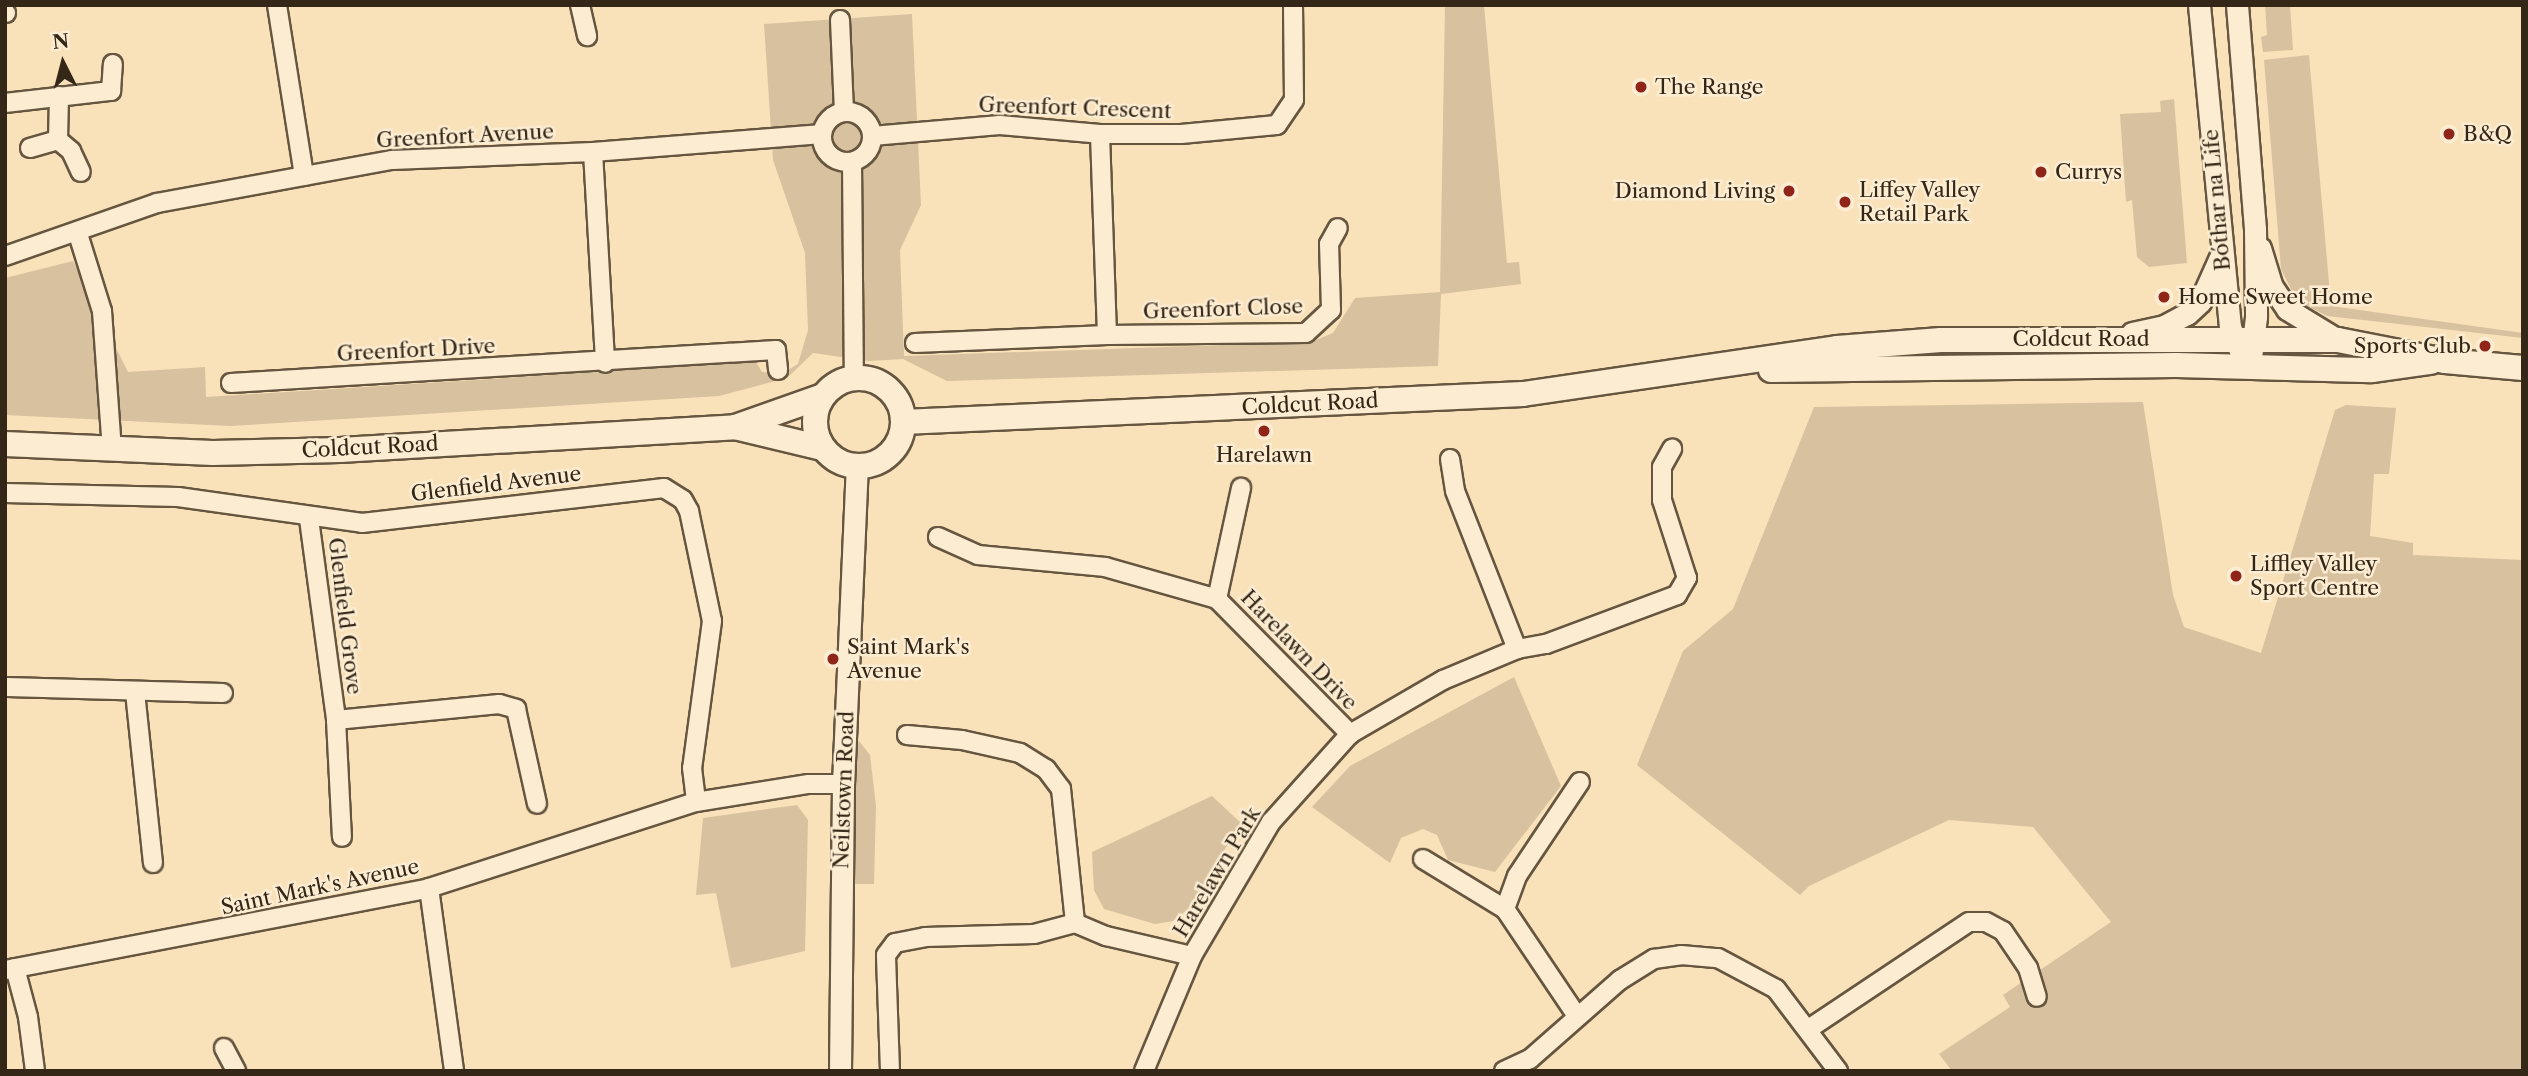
<!DOCTYPE html>
<html>
<head>
<meta charset="utf-8">
<style>
  body { margin:0 }
  #map { position:relative; width:2528px; height:1076px; overflow:hidden; background:#f9e1ba; font-family:"Libre Caslon Text",serif }
  div>[style] { position:absolute }
  .green>* { inset:0; background:#d8c19e }
  .roads { filter:drop-shadow(2px 0 #665640) drop-shadow(-2px 0 #665640) drop-shadow(0 2px #665640) drop-shadow(0 -2px #665640) }
  .minor>* { height:18px; margin:-9px; padding:0 9px; transform-origin:9px; border-radius:9px; background:#fbecd2 }
  .minor>.ring { margin:-9px; padding:0; box-sizing:content-box; background:none; border:18px solid #fbecd2; border-radius:50% }
  .tertiary>* { height:21px; margin:-10.5px; padding:0 10.5px; transform-origin:10.5px; border-radius:10.5px; background:#fbecd2 }
  .secondary>* { height:24px; margin:-12px; padding:0 12px; transform-origin:12px; border-radius:12px; background:#fbecd2 }
  .secondary>.ring { margin:-12px; padding:0; box-sizing:content-box; background:none; border:24px solid #fbecd2; border-radius:50% }
  .dots>* { width:19px; height:19px; translate:-50% -50%; box-sizing:border-box; border:4px solid #fbecd2; border-radius:50% }
  span { translate:-50% -50%; white-space:nowrap; text-align:center; line-height:1.15; -webkit-text-stroke:5px #fbecd2; paint-order:stroke }
  .poi-label { font-size:21px; color:#352717 }
  .left { translate:0 -50%; text-align:left }
  .right { translate:-100% -50%; text-align:right }
  .street-label { font-size:21px; color:#352717 }
  .frame { position:absolute; inset:0; border:7px solid #352717; pointer-events:none }
  .north { position:absolute; left:28px; top:28px; width:70px; height:70px; -webkit-text-stroke:5px #fbecd2; paint-order:stroke; rotate:354deg; font-size:19px; font-weight:700; line-height:28px; text-align:center; color:#352717 }
  .north::after { content:''; display:block; margin:auto; width:24px; height:32px; background:#352717; clip-path:polygon(50% 0,100% 100%,50% 72%,0 100%) }
</style>
</head>
<body>
<div id="map">
  <div class="green">
    <i style="clip-path:polygon(1445px 5px,1484px 5px,1507px 263px,1519px 262px,1521px 284px,1441px 294px,1438px 366px,947px 381px,903px 359px,869px 361px,813px 353px,787px 378px,719px 396px,230px 426px,5px 415px,5px 278px,73px 261px,128px 372px,205px 367px,206px 397px,756px 362px,762px 372px,781px 374px,798px 364px,808px 330px,805px 253px,773px 160px,764px 24px,912px 14px,921px 205px,900px 250px,904px 356px,1311px 342px,1333px 333px,1355px 298px,1440px 292px)"></i>
    <i style="clip-path:polygon(2265px 5px,2290px 5px,2293px 50px,2263px 52px,2261px 37px,2267px 35px)"></i>
    <i style="clip-path:polygon(2309px 55px,2331px 306px,2523px 333px,2523px 338px,2327px 316px,2297px 301px,2281px 269px,2264px 60px)"></i>
    <i style="clip-path:polygon(2174px 99px,2187px 263px,2149px 267px,2137px 257px,2132px 200px,2126px 202px,2120px 114px,2161px 112px,2160px 101px)"></i>
    <i style="clip-path:polygon(2143px 402px,2173px 595px,2184px 627px,2261px 653px,2335px 410px,2346px 405px,2396px 408px,2389px 474px,2374px 474px,2370px 536px,2413px 543px,2413px 555px,2523px 560px,2523px 1071px,1952px 1071px,1939px 1054px,2010px 1007px,2003px 995px,2111px 922px,2033px 827px,1949px 820px,1809px 886px,1800px 895px,1637px 765px,1683px 651px,1733px 609px,1814px 407px)"></i>
    <i style="clip-path:polygon(1514px 677px,1561px 786px,1495px 872px,1448px 860px,1437px 835px,1423px 829px,1401px 838px,1390px 863px,1312px 807px,1350px 766px)"></i>
    <i style="clip-path:polygon(859px 741px,870px 755px,876px 806px,874px 884px,850px 884px,854px 745px)"></i>
    <i style="clip-path:polygon(1212px 796px,1241px 823px,1188px 909px,1173px 921px,1155px 924px,1104px 909px,1094px 890px,1092px 852px)"></i>
    <i style="clip-path:polygon(797px 805px,808px 820px,805px 951px,731px 968px,716px 893px,696px 895px,703px 818px)"></i>
  </div>
  <div class="roads">
    <div class="minor">
      <i style="left:277px;top:5px;width:173px;rotate:81deg"></i>
      <i style="left:580px;top:5px;width:32px;rotate:77deg"></i>
      <i style="left:5px;top:13px;width:1px"></i>
      <i style="left:840px;top:20px;width:92px;rotate:87.5deg"></i>
      <i style="left:5px;top:103px;width:107px;rotate:-6.5deg"></i>
      <i style="left:111px;top:91px;width:27px;rotate:-86deg"></i>
      <i class="ring" style="left:822px;top:112px;width:32px;height:32px"></i>
      <i style="left:872px;top:136px;width:128px;rotate:-4.9deg"></i>
      <i style="left:1000px;top:125px;width:100px;rotate:5.1deg"></i>
      <i style="left:1100px;top:134px;width:81px"></i>
      <i style="left:1181px;top:134px;width:96px;rotate:-5.4deg"></i>
      <i style="left:1277px;top:125px;width:30px;rotate:-56deg"></i>
      <i style="left:1294px;top:100px;width:95px;rotate:-90.6deg"></i>
      <i style="left:58px;top:140px;width:44px;rotate:-88.7deg"></i>
      <i style="left:30px;top:148px;width:29px;rotate:-16deg"></i>
      <i style="left:58px;top:140px;width:17px;rotate:40deg"></i>
      <i style="left:71px;top:151px;width:23px;rotate:65deg"></i>
      <i style="left:593px;top:152px;width:211px;rotate:86.7deg"></i>
      <i style="left:852px;top:162px;width:216px;rotate:89.5deg"></i>
      <i style="left:78px;top:234px;width:81px;rotate:72.7deg"></i>
      <i style="left:102px;top:311px;width:138px;rotate:85.9deg"></i>
      <i style="left:5px;top:256px;width:161px;rotate:-19.2deg"></i>
      <i style="left:157px;top:203px;width:239px;rotate:-10.4deg"></i>
      <i style="left:392px;top:160px;width:201px;rotate:-2.3deg"></i>
      <i style="left:593px;top:152px;width:230px;rotate:-4.5deg"></i>
      <i style="left:1107px;top:335px;width:199px;rotate:-0.6deg"></i>
      <i style="left:1306px;top:333px;width:34px;rotate:-43deg"></i>
      <i style="left:1331px;top:310px;width:66px;rotate:-91.7deg"></i>
      <i style="left:1329px;top:244px;width:18px;rotate:-61deg"></i>
      <i style="left:915px;top:343px;width:192px;rotate:-2.4deg"></i>
      <i style="left:1107px;top:335px;width:201px;rotate:-92deg"></i>
      <i style="left:231px;top:383px;width:546px;rotate:-3.47deg"></i>
      <i style="left:776px;top:350px;width:20px;rotate:84deg"></i>
      <i style="left:1450px;top:459px;width:32px;rotate:81deg"></i>
      <i style="left:1455px;top:491px;width:170px;rotate:68.6deg"></i>
      <i style="left:5px;top:493px;width:173px;rotate:1.3deg"></i>
      <i style="left:178px;top:497px;width:186px;rotate:8deg"></i>
      <i style="left:362px;top:523px;width:304px;rotate:-6.6deg"></i>
      <i style="left:664px;top:488px;width:22px;rotate:32deg"></i>
      <i style="left:683px;top:500px;width:13px;rotate:61deg"></i>
      <i style="left:689px;top:511px;width:112px;rotate:78.2deg"></i>
      <i style="left:712px;top:621px;width:148px;rotate:97.7deg"></i>
      <i style="left:692px;top:768px;width:34px;rotate:83deg"></i>
      <i style="left:309px;top:519px;width:203px;rotate:82.3deg"></i>
      <i style="left:336px;top:720px;width:117px;rotate:87.1deg"></i>
      <i style="left:938px;top:537px;width:44px;rotate:24.2deg"></i>
      <i style="left:978px;top:555px;width:128px;rotate:5.4deg"></i>
      <i style="left:1105px;top:567px;width:116px;rotate:15.9deg"></i>
      <i style="left:1217px;top:599px;width:190px;rotate:45.4deg"></i>
      <i style="left:1217px;top:599px;width:114px;rotate:-77.8deg"></i>
      <i style="left:5px;top:687px;width:218px;rotate:1.6deg"></i>
      <i style="left:135px;top:692px;width:172px;rotate:84deg"></i>
      <i style="left:336px;top:720px;width:164px;rotate:-5.6deg"></i>
      <i style="left:499px;top:704px;width:18px;rotate:16deg"></i>
      <i style="left:516px;top:709px;width:97px;rotate:77.5deg"></i>
      <i style="left:907px;top:735px;width:55px;rotate:5.2deg"></i>
      <i style="left:962px;top:740px;width:59px;rotate:12.6deg"></i>
      <i style="left:1020px;top:753px;width:31px;rotate:32deg"></i>
      <i style="left:1046px;top:769px;width:25px;rotate:53deg"></i>
      <i style="left:1061px;top:789px;width:135px;rotate:84deg"></i>
      <i style="left:1423px;top:859px;width:96px;rotate:31.4deg"></i>
      <i style="left:1505px;top:909px;width:129px;rotate:56.1deg"></i>
      <i style="left:429px;top:888px;width:185px;rotate:82.2deg"></i>
      <i style="left:1505px;top:909px;width:35px;rotate:-70deg"></i>
      <i style="left:1517px;top:876px;width:113px;rotate:-56.2deg"></i>
      <i style="left:15px;top:968px;width:51px;rotate:75.1deg"></i>
      <i style="left:28px;top:1017px;width:54px;rotate:82.6deg"></i>
      <i style="left:5px;top:970px;width:432px;rotate:-10.9deg"></i>
      <i style="left:429px;top:888px;width:281px;rotate:-17.9deg"></i>
      <i style="left:696px;top:802px;width:114px;rotate:-9.1deg"></i>
      <i style="left:809px;top:784px;width:34px"></i>
      <i style="left:1810px;top:1028px;width:191px;rotate:-33.7deg"></i>
      <i style="left:1969px;top:922px;width:17px"></i>
      <i style="left:1986px;top:922px;width:19px;rotate:28deg"></i>
      <i style="left:2003px;top:931px;width:45px;rotate:56deg"></i>
      <i style="left:2028px;top:968px;width:30px;rotate:73deg"></i>
      <i style="left:224px;top:1048px;width:26px;rotate:62deg"></i>
      <i style="left:890px;top:1071px;width:116px;rotate:-92deg"></i>
      <i style="left:886px;top:955px;width:15px;rotate:-53deg"></i>
      <i style="left:895px;top:943px;width:31px;rotate:-11deg"></i>
      <i style="left:925px;top:937px;width:109px;rotate:-1.6deg"></i>
      <i style="left:1034px;top:934px;width:42px;rotate:-15deg"></i>
      <i style="left:1075px;top:923px;width:34px;rotate:23deg"></i>
      <i style="left:1106px;top:936px;width:88px;rotate:13.1deg"></i>
      <i style="left:1144px;top:1071px;width:125px;rotate:-67.3deg"></i>
      <i style="left:1192px;top:956px;width:156px;rotate:-59.5deg"></i>
      <i style="left:1271px;top:822px;width:118px;rotate:-48.1deg"></i>
      <i style="left:1350px;top:734px;width:108px;rotate:-30.1deg"></i>
      <i style="left:1443px;top:680px;width:80px;rotate:-22.7deg"></i>
      <i style="left:1517px;top:649px;width:29px;rotate:-10deg"></i>
      <i style="left:1546px;top:644px;width:140px;rotate:-20.5deg"></i>
      <i style="left:1677px;top:595px;width:20px;rotate:-60deg"></i>
      <i style="left:1687px;top:578px;width:82px;rotate:-107.8deg"></i>
      <i style="left:1662px;top:500px;width:33px;rotate:-90deg"></i>
      <i style="left:1662px;top:467px;width:21px;rotate:-61deg"></i>
      <i style="left:1504px;top:1071px;width:29px;rotate:-25deg"></i>
      <i style="left:1530px;top:1059px;width:120px;rotate:-41.3deg"></i>
      <i style="left:1620px;top:980px;width:40px;rotate:-32deg"></i>
      <i style="left:1654px;top:959px;width:27px;rotate:-8deg"></i>
      <i style="left:1681px;top:955px;width:37px;rotate:5deg"></i>
      <i style="left:1718px;top:958px;width:66px;rotate:28.1deg"></i>
      <i style="left:1776px;top:989px;width:103px;rotate:52.9deg"></i>
    </div>
    <div class="tertiary">
      <i style="left:2199px;top:5px;width:323px;rotate:84.5deg"></i>
      <i style="left:2230px;top:327px;width:28px;rotate:67deg"></i>
      <i style="left:2237px;top:5px;width:225px;rotate:85.4deg"></i>
      <i style="left:2255px;top:229px;width:88px;rotate:89.3deg"></i>
      <i style="left:2256px;top:317px;width:38px;rotate:97deg"></i>
      <i style="left:2260px;top:248px;width:39px;rotate:73deg"></i>
      <i style="left:2271px;top:285px;width:29px;rotate:56deg"></i>
      <i style="left:2287px;top:309px;width:60px;rotate:31.3deg"></i>
      <i style="left:2132px;top:333px;width:33px;rotate:-12deg"></i>
      <i style="left:2164px;top:326px;width:26px;rotate:-28deg"></i>
      <i style="left:2187px;top:314px;width:18px;rotate:-43deg"></i>
      <i style="left:2200px;top:302px;width:51px;rotate:-65.9deg"></i>
      <i style="left:840px;top:1071px;width:287px;rotate:-89.4deg"></i>
      <i style="left:843px;top:784px;width:317px;rotate:-87.5deg"></i>
    </div>
    <div class="secondary">
      <i style="left:1771px;top:370px;width:405px;rotate:-0.7deg"></i>
      <i style="left:2176px;top:365px;width:196px;rotate:1.5deg"></i>
      <i style="left:2372px;top:370px;width:59px;rotate:-7.9deg"></i>
      <i class="ring" style="left:815px;top:378px;width:64px;height:64px"></i>
      <i style="left:903px;top:422px;width:621px;rotate:-2.59deg"></i>
      <i style="left:1523px;top:394px;width:317px;rotate:-8.3deg"></i>
      <i style="left:1837px;top:348px;width:104px;rotate:-4.4deg"></i>
      <i style="left:1941px;top:340px;width:397px"></i>
      <i style="left:2338px;top:340px;width:109px;rotate:11.1deg"></i>
      <i style="left:2445px;top:361px;width:78px;rotate:5.1deg"></i>
      <i style="left:735px;top:427px;width:93px;rotate:-19.4deg"></i>
      <i style="left:5px;top:444px;width:208px;rotate:2.5deg"></i>
      <i style="left:213px;top:453px;width:127px;rotate:-1.4deg"></i>
      <i style="left:340px;top:450px;width:396px;rotate:-3.3deg"></i>
      <i style="left:735px;top:427px;width:89px;rotate:13.6deg"></i>
    </div>
  </div>
  <div class="dots">
    <i style="left:1641px;top:87px;background:#8f2418"></i>
    <i style="left:2449px;top:134px;background:#8f2418"></i>
    <i style="left:2041px;top:172px;background:#8f2418"></i>
    <i style="left:1789px;top:191px;background:#8f2418"></i>
    <i style="left:1845px;top:202px;background:#8f2418"></i>
    <i style="left:2164px;top:297px;background:#8f2418"></i>
    <i style="left:2485px;top:346px;background:#8f2418"></i>
    <i style="left:1264px;top:431px;background:#8f2418"></i>
    <i style="left:2236px;top:576px;background:#8f2418"></i>
    <i style="left:833px;top:659px;background:#8f2418"></i>
  </div>
  <div class="poi-label">
    <span class="left" style="left:1655px;top:87px">The Range</span>
    <span class="left" style="left:2463px;top:134px">B&amp;Q</span>
    <span class="left" style="left:2055px;top:172px">Currys</span>
    <span class="left" style="left:1859px;top:202px">Liffey Valley<br>Retail Park</span>
    <span class="right" style="left:1775px;top:191px">Diamond Living</span>
    <span class="left" style="left:2178px;top:297px">Home Sweet Home</span>
    <span class="right" style="left:2471px;top:346px">Sports Club</span>
    <span style="left:1264px;top:455px">Harelawn</span>
    <span class="left" style="left:2250px;top:576px">Liffley Valley<br>Sport Centre</span>
    <span class="left" style="left:847px;top:659px">Saint Mark's<br>Avenue</span>
  </div>
  <div class="street-label">
    <span style="left:1075px;top:108px;rotate:2deg">Greenfort Crescent</span>
    <span style="left:465px;top:136px;rotate:-3deg">Greenfort Avenue</span>
    <span style="left:2217px;top:200px;rotate:-95deg">Bóthar na Life</span>
    <span style="left:1223px;top:309px;rotate:-2deg">Greenfort Close</span>
    <span style="left:2081px;top:339px">Coldcut Road</span>
    <span style="left:416px;top:350px;rotate:-3deg">Greenfort Drive</span>
    <span style="left:1310px;top:404px;rotate:-3deg">Coldcut Road</span>
    <span style="left:370px;top:447px;rotate:-3deg">Coldcut Road</span>
    <span style="left:496px;top:484px;rotate:-7deg">Glenfield Avenue</span>
    <span style="left:345px;top:616px;rotate:83deg">Glenfield Grove</span>
    <span style="left:1299px;top:650px;rotate:46deg">Harelawn Drive</span>
    <span style="left:844px;top:790px;rotate:-88deg">Neilstown Road</span>
    <span style="left:1217px;top:872px;rotate:-59deg">Harelawn Park</span>
    <span style="left:320px;top:887px;rotate:-12deg">Saint Mark's Avenue</span>
  </div>
  <div class="frame"></div>
  <div class="north">N</div>
</div>
</body>
</html>
